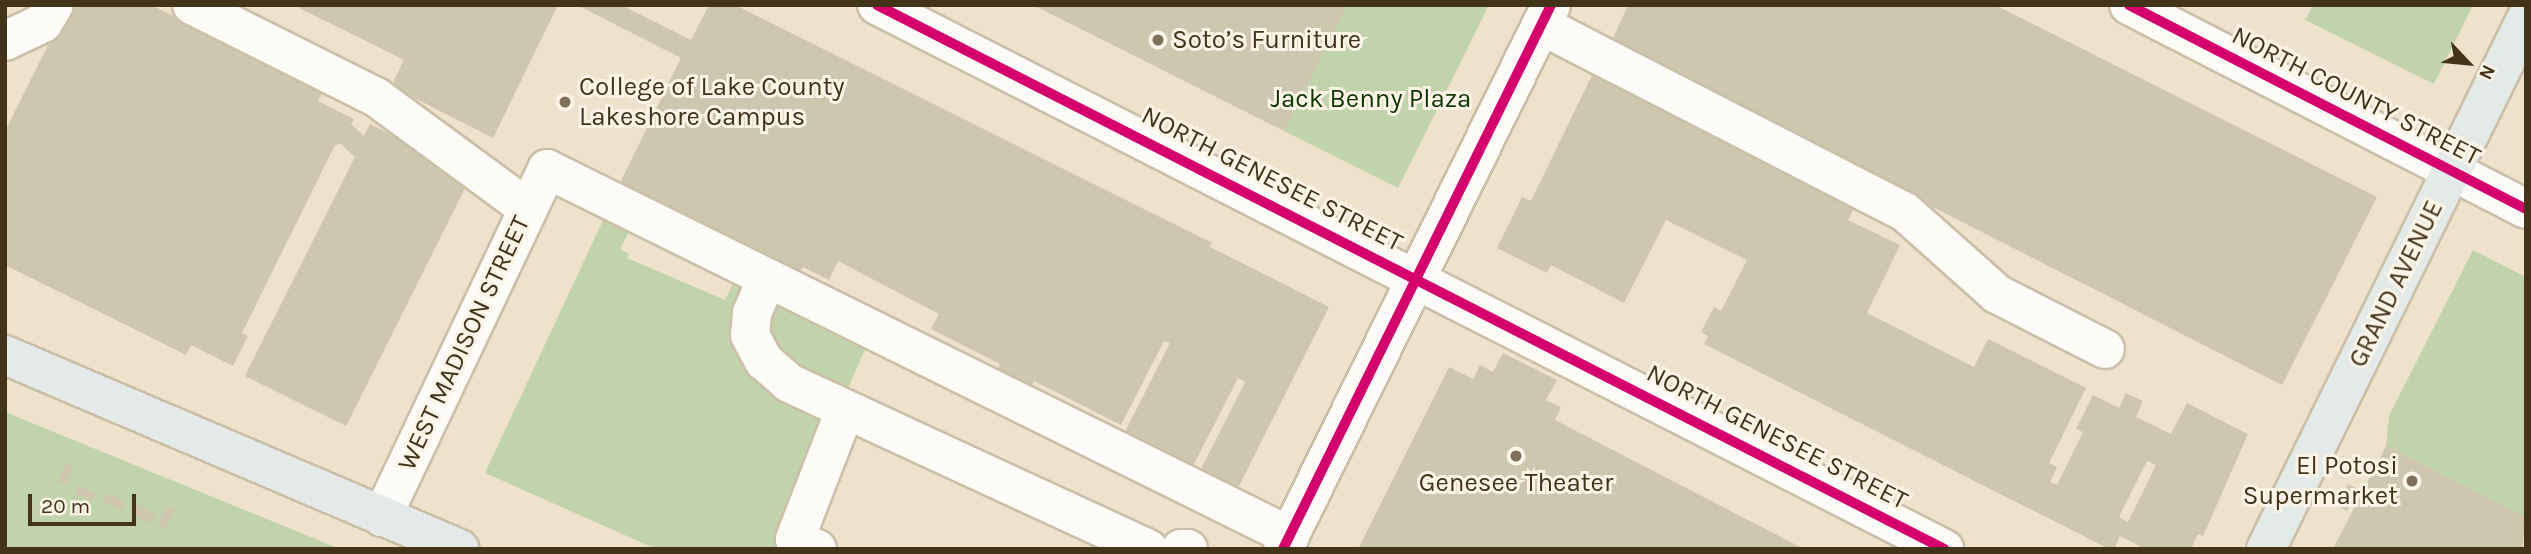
<!DOCTYPE html>
<html>
<head>
<meta charset="utf-8">
<style>
  body { margin:0 }
  #map { position:relative; width:2531px; height:554px; overflow:hidden; background:#efe2cd; font-family:Karla,sans-serif }
  div>[style] { position:absolute }
  .green>* { inset:0; background:#c1d3ab }
  .building>* { inset:0; background:#cfc6af }
  .roads { filter:drop-shadow(2px 0 #ccbfa8) drop-shadow(-2px 0 #ccbfa8) drop-shadow(0 2px #ccbfa8) drop-shadow(0 -2px #ccbfa8) }
  .minor>* { height:38px; margin:-19px; padding:0 19px; transform-origin:19px; border-radius:19px; background:#fdfbf8 }
  .major>* { height:38px; margin:-19px; padding:0 19px; transform-origin:19px; border-radius:19px; background:#e3eae8 }
  .cycleway>* { height:10px; margin:-5px; padding:0 5px; transform-origin:5px; border-radius:5px; background:#d6006c }
  .dots>* { width:19px; height:19px; translate:-50% -50%; box-sizing:border-box; border:4px solid #fdf4e8; border-radius:50% }
  span { translate:-50% -50%; white-space:nowrap; text-align:center; line-height:1.15; -webkit-text-stroke:6px #fdf4e8; paint-order:stroke }
  .poi-label { font-size:26px; color:#433318 }
  .left { translate:0 -50%; text-align:left }
  .right { translate:-100% -50%; text-align:right }
  .street-label { font-size:26px; color:#433318 }
  .park-label { font-size:26px; color:#0e3700 }
  .frame { position:absolute; inset:0; border:7px solid #433318; pointer-events:none }
  .north { position:absolute; left:2433px; top:28px; width:70px; height:70px; -webkit-text-stroke:5px #fdf4e8; paint-order:stroke; rotate:116deg; font-size:19px; font-weight:700; line-height:28px; text-align:center; color:#433318 }
  .north::after { content:''; display:block; margin:auto; width:24px; height:32px; background:#433318; clip-path:polygon(50% 0,100% 100%,50% 72%,0 100%) }
  .scale { position:absolute; left:28px; top:494px; width:108px; height:32px; box-sizing:border-box; border:4px solid #433318; border-top:0; padding-left:9px; font-size:21px; line-height:24px; white-space:nowrap; color:#433318; -webkit-text-stroke:5px #fdf4e8; paint-order:stroke }
</style>
</head>
<body>
<div id="map">
  <div class="green">
    <i style="clip-path:polygon(1347px 5px,1489px 5px,1398px 188px,1284px 131px)"></i>
    <i style="clip-path:polygon(2313px 5px,2473px 5px,2434px 84px,2305px 20px)"></i>
    <i style="clip-path:polygon(605px 216px,631px 228px,620px 249px,629px 254px,627px 258px,725px 300px,740px 269px,867px 345px,777px 549px,656px 549px,485px 473px)"></i>
    <i style="clip-path:polygon(2473px 250px,2526px 277px,2526px 517px,2386px 446px,2389px 416px)"></i>
    <i style="clip-path:polygon(5px 412px,340px 549px,5px 549px)"></i>
  </div>
  <div class="building">
    <i style="clip-path:polygon(74px 5px,151px 5px,323px 91px,318px 101px,354px 119px,351px 124px,364px 136px,370px 124px,472px 174px,346px 426px,245px 376px,355px 157px,341px 144px,335px 145px,242px 333px,248px 336px,233px 366px,191px 345px,186px 355px,5px 265px,5px 131px,66px 9px,71px 11px)"></i>
    <i style="clip-path:polygon(293px 5px,558px 5px,493px 138px,391px 86px,404px 60px)"></i>
    <i style="clip-path:polygon(577px 5px,621px 5px,691px 40px,709px 5px,735px 5px,1212px 243px,1210px 247px,1329px 307px,1232px 500px,1195px 481px,1245px 382px,1238px 378px,1193px 466px,1125px 432px,1170px 343px,1164px 341px,1121px 425px,1034px 381px,1029px 392px,995px 375px,1000px 364px,931px 329px,939px 314px,838px 261px,829px 280px,803px 267px,799px 272px,618px 187px,681px 58px)"></i>
    <i style="clip-path:polygon(1033px 5px,1347px 5px,1284px 131px)"></i>
    <i style="clip-path:polygon(1628px 5px,1995px 5px,2377px 197px,2282px 385px,1611px 43px)"></i>
    <i style="clip-path:polygon(evenodd,1593px 73px,1856px 204px,1848px 220px,1900px 245px,1867px 313px,1974px 367px,1988px 339px,2086px 388px,2049px 463px,2057px 467px,2050px 482px,2057px 485px,2083px 432px,2076px 429px,2093px 395px,2119px 408px,2126px 393px,2143px 401px,2136px 417px,2171px 434px,2187px 403px,2248px 434px,2203px 536px,2198px 534px,2191px 549px,2145px 549px,2120px 536px,2114px 549px,2109px 549px,1704px 344px,1708px 336px,1701px 332px,1714px 307px,1721px 311px,1747px 260px,1666px 220px,1624px 303px,1551px 265px,1547px 273px,1497px 248px,1522px 197px,1531px 201px,1593px 73px,2147px 461px,2156px 465px,2128px 522px,2119px 517px,2147px 461px)"></i>
    <i style="clip-path:polygon(1503px 353px,1557px 380px,1546px 400px,1561px 407px,1555px 420px,1804px 549px,1358px 549px,1449px 367px,1473px 379px,1480px 365px,1493px 372px)"></i>
    <i style="clip-path:polygon(2386px 446px,2526px 517px,2522px 549px,2333px 549px)"></i>
    <i style="clip-path:polygon(66px 463px,74px 467px,65px 485px,57px 482px)"></i>
    <i style="clip-path:polygon(2348px 484px,2358px 489px,2347px 511px,2338px 506px)"></i>
    <i style="clip-path:polygon(78px 485px,96px 494px,93px 502px,74px 493px)"></i>
    <i style="clip-path:polygon(107px 493px,126px 502px,122px 511px,102px 501px)"></i>
    <i style="clip-path:polygon(135px 504px,156px 514px,151px 524px,130px 514px)"></i>
    <i style="clip-path:polygon(167px 506px,175px 510px,166px 529px,158px 525px)"></i>
  </div>
  <div class="roads">
    <div class="minor">
      <i style="left:192px;top:5px;width:206px;rotate:26.6deg"></i>
      <i style="left:376px;top:97px;width:187px;rotate:36.3deg"></i>
      <i style="left:877px;top:5px;width:1198px;rotate:27.01deg"></i>
      <i style="left:2129px;top:5px;width:446px;rotate:27.2deg"></i>
      <i style="left:1541px;top:25px;width:409px;rotate:27.2deg"></i>
      <i style="left:1905px;top:212px;width:123px;rotate:41.7deg"></i>
      <i style="left:1997px;top:294px;width:121px;rotate:27deg"></i>
      <i style="left:5px;top:41px;width:42px;rotate:-25.3deg"></i>
      <i style="left:43px;top:23px;width:21px;rotate:-59deg"></i>
      <i style="left:767px;top:278px;width:38px;rotate:113deg"></i>
      <i style="left:752px;top:313px;width:22px;rotate:95deg"></i>
      <i style="left:750px;top:335px;width:30px;rotate:62deg"></i>
      <i style="left:764px;top:361px;width:33px;rotate:41deg"></i>
      <i style="left:789px;top:383px;width:396px;rotate:24.8deg"></i>
      <i style="left:382px;top:517px;width:385px;rotate:-64.6deg"></i>
      <i style="left:547px;top:169px;width:829px;rotate:26.29deg"></i>
      <i style="left:817px;top:549px;width:24px;rotate:-156deg"></i>
      <i style="left:795px;top:539px;width:138px;rotate:-68.8deg"></i>
      <i style="left:1181px;top:549px;width:7px"></i>
      <i style="left:1283px;top:549px;width:606px;rotate:-63.77deg"></i>
    </div>
    <div class="major">
      <i style="left:5px;top:355px;width:494px;rotate:23.1deg"></i>
      <i style="left:2266px;top:549px;width:590px;rotate:-63.87deg"></i>
    </div>
  </div>
  <div class="cycleway">
    <i style="left:877px;top:5px;width:1198px;rotate:27.01deg"></i>
    <i style="left:2129px;top:5px;width:446px;rotate:27.2deg"></i>
    <i style="left:1283px;top:549px;width:606px;rotate:-63.77deg"></i>
  </div>
  <div class="dots">
    <i style="left:1158px;top:40px;background:#7f7057"></i>
    <i style="left:565px;top:102px;background:#7f7057"></i>
    <i style="left:1516px;top:456px;background:#7f7057"></i>
    <i style="left:2412px;top:481px;background:#7f7057"></i>
  </div>
  <div class="poi-label">
    <span class="left" style="left:1172px;top:40px">Soto’s Furniture</span>
    <span class="left" style="left:579px;top:102px">College of Lake County<br>Lakeshore Campus</span>
    <span class="right" style="left:2398px;top:481px">El Potosi<br>Supermarket</span>
    <span style="left:1516px;top:483px">Genesee Theater</span>
  </div>
  <div class="street-label">
    <span style="left:2356px;top:96px;rotate:27deg">NORTH COUNTY STREET</span>
    <span style="left:1272px;top:179px;rotate:27deg">NORTH GENESEE STREET</span>
    <span style="left:2396px;top:284px;rotate:-64deg">GRAND AVENUE</span>
    <span style="left:464px;top:343px;rotate:-65deg">WEST MADISON STREET</span>
    <span style="left:1777px;top:437px;rotate:27deg">NORTH GENESEE STREET</span>
  </div>
  <div class="park-label">
    <span style="left:1371px;top:99px">Jack Benny Plaza</span>
  </div>
  <div class="frame"></div>
  <div class="north">N</div>
  <div class="scale">20 m</div>
</div>
</body>
</html>
